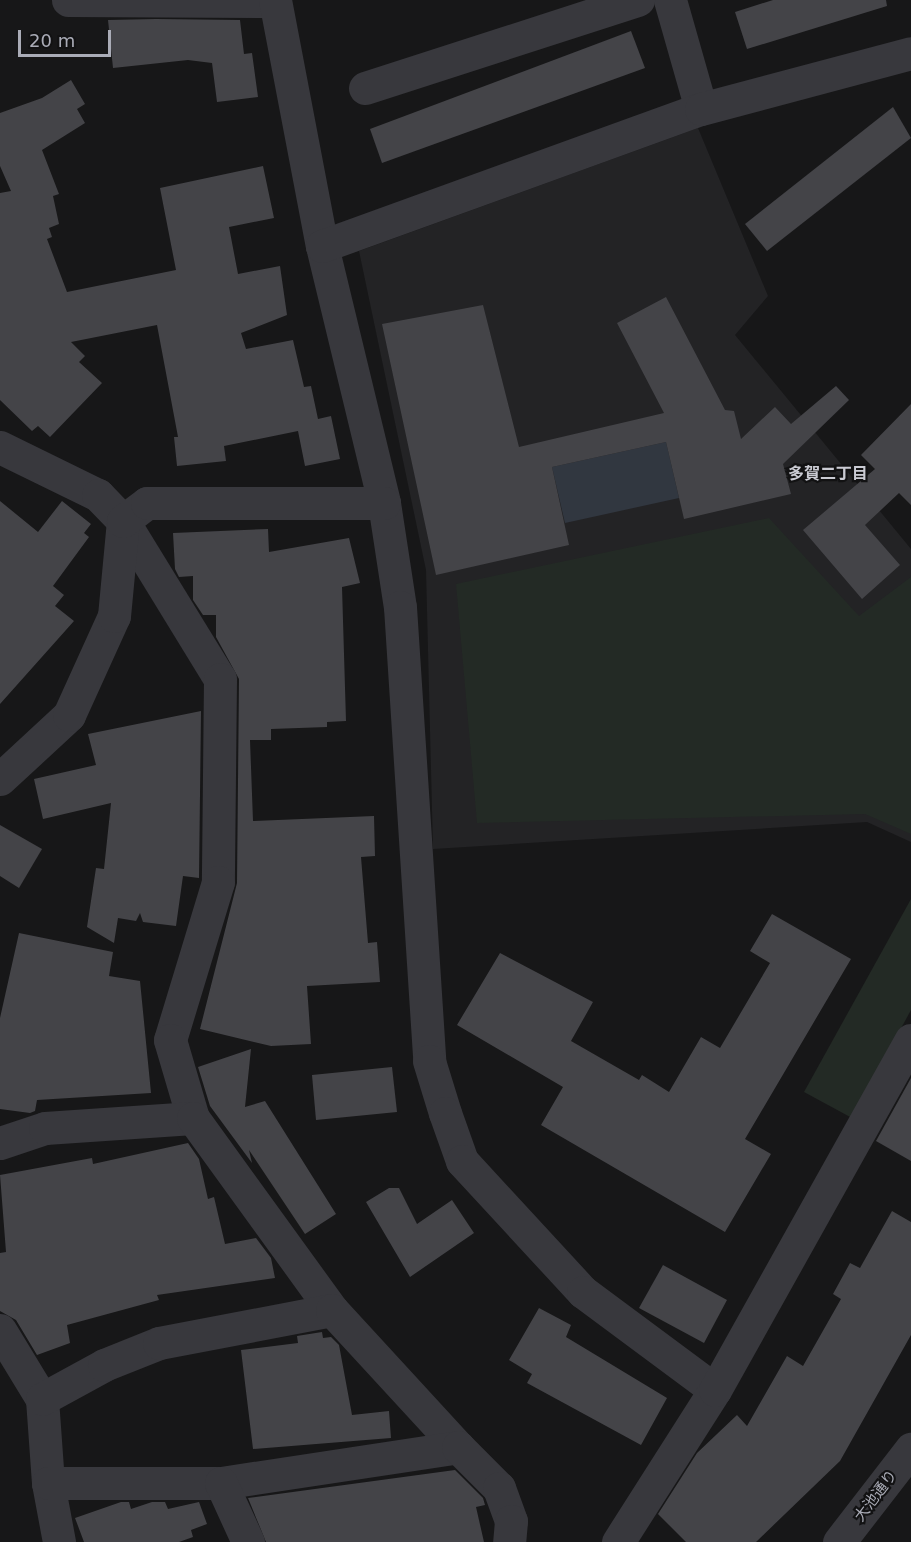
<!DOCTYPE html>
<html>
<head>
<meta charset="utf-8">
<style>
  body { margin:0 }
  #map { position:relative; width:911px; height:1542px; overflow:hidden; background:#171718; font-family:"DejaVu Sans","Noto Sans JP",sans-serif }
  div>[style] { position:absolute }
  .built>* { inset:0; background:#232325 }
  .green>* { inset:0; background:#232a25 }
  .water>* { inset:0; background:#313740 }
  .building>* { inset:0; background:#444448 }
  .minor>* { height:33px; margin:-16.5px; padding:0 16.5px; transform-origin:16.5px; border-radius:16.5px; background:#38383d }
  span { translate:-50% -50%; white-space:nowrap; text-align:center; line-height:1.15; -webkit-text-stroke:4.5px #121213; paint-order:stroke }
  .street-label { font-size:15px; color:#aaacb7 }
  .neighbourhood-label { font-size:16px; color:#cacbd3; font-weight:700 }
  .scale { position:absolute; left:18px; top:30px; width:93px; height:27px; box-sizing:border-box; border:3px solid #aaacb7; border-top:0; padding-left:8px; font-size:18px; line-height:21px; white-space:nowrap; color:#aaacb7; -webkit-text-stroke:4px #121213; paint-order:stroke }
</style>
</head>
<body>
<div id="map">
  <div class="built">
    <i style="clip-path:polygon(698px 128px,768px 296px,735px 335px,911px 549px,911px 842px,867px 822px,433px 849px,426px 570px,359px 251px)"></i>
  </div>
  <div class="green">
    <i style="clip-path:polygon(769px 518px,859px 616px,911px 577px,911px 834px,865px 814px,477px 823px,456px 584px)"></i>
    <i style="clip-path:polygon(911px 899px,911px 1010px,852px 1118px,804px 1092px)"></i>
  </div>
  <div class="water">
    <i style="clip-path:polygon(666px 442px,679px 498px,565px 523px,552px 467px)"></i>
  </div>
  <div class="building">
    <i style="clip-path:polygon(773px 0,886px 0,887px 6px,747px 49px,735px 12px)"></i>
    <i style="clip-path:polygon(156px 19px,240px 20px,244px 54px,252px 53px,258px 97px,217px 102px,212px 63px,188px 60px,113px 68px,108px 20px)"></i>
    <i style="clip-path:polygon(631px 31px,645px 68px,382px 163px,370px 129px)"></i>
    <i style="clip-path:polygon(71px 80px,85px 104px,77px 109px,85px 123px,42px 150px,59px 194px,53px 196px,59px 224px,49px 228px,52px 237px,47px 239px,67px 292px,176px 270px,160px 188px,263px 166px,274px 218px,229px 227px,238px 274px,280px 266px,287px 315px,241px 333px,246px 349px,293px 340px,304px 387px,311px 386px,318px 419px,331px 416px,340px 459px,305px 466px,298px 431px,224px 446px,226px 461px,177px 466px,174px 437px,178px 437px,157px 325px,71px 342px,85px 356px,79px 362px,102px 383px,50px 437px,38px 426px,32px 431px,0 400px,0 193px,11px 191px,0 166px,0 113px,42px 98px)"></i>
    <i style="clip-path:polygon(893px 107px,911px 138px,767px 251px,745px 224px)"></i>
    <i style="clip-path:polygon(666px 297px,725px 410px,734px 411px,741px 439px,775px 407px,791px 424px,836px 386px,849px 400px,783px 464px,791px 494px,684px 519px,666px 442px,552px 467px,569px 545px,436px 575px,382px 324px,483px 305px,519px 447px,664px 413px,617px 323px)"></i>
    <i style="clip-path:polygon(911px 404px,911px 505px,899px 493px,865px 525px,900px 565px,862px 599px,803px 530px,875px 469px,861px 455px)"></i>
    <i style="clip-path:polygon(0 501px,38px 532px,62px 501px,91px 524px,84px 533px,89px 537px,53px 586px,64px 595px,55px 606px,74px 621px,0 704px)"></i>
    <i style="clip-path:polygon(268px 529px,269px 552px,349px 538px,360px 583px,342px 587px,346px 721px,327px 722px,327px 727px,271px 729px,271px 740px,250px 740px,253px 821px,374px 816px,375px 856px,361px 857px,368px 943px,377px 942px,380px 982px,307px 986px,311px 1044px,271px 1046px,200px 1029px,237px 883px,239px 679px,216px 637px,216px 615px,203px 615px,193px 600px,193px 576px,179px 577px,175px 569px,173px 533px)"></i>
    <i style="clip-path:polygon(201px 711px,199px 878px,183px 876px,176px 926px,143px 922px,140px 913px,136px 921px,118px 918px,114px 943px,87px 927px,96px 868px,104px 869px,111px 803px,43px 819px,34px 779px,96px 765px,88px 734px)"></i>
    <i style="clip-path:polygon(0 825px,42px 849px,19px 888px,0 876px)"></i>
    <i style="clip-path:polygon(772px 914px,851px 959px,745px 1139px,771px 1154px,725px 1232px,541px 1125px,563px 1087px,457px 1025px,500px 953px,593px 1002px,571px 1041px,639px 1080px,642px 1075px,669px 1092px,701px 1037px,720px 1048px,770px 963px,750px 951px)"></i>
    <i style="clip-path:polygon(19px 933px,113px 952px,109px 976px,140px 981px,151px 1093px,37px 1100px,35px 1111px,30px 1113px,0 1109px,0 1018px)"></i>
    <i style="clip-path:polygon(251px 1049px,245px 1107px,265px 1101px,336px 1214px,305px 1234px,249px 1150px,252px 1163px,210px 1106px,198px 1067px)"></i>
    <i style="clip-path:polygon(392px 1067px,397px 1112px,316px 1120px,312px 1075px)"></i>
    <i style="clip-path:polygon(911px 1078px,911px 1161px,876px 1141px)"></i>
    <i style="clip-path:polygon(188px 1143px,199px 1159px,208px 1199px,214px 1197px,225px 1244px,256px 1238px,271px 1258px,275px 1278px,157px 1295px,159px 1300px,67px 1325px,70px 1343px,37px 1355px,16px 1320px,0 1311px,0 1253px,6px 1252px,0 1175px,92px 1158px,93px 1164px)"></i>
    <i style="clip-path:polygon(389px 1188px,399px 1188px,417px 1224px,452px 1200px,474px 1233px,410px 1277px,366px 1202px)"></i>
    <i style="clip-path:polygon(892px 1211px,911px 1222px,911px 1335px,840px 1461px,756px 1542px,686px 1542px,658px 1514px,697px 1453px,737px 1415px,747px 1426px,787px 1356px,803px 1366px,841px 1299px,833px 1294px,850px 1263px,860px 1268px)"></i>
    <i style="clip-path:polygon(663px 1265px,727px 1300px,704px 1343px,639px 1308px)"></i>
    <i style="clip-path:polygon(539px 1308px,571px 1325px,566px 1337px,667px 1398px,641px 1445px,527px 1383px,532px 1374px,509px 1360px)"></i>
    <i style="clip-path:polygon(322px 1332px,323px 1338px,331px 1337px,339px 1345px,352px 1415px,389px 1411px,391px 1438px,253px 1449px,241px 1350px,298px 1343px,297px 1336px)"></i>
    <i style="clip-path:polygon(455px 1470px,483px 1498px,485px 1505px,476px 1507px,484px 1542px,266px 1542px,248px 1498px)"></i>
    <i style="clip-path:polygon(121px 1502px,129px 1502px,131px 1509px,152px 1502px,165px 1502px,168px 1509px,199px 1502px,207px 1524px,191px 1530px,193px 1537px,179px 1542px,84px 1542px,75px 1518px)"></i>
  </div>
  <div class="minor">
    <i style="left:68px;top:0;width:207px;rotate:0.3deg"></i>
    <i style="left:275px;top:0;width:250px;rotate:79.2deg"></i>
    <i style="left:322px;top:246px;width:264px;rotate:76.4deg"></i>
    <i style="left:384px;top:503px;width:105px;rotate:81.3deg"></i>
    <i style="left:400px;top:607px;width:455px;rotate:86.3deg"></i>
    <i style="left:429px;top:1061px;width:54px;rotate:72.9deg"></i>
    <i style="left:445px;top:1113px;width:51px;rotate:70.5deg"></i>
    <i style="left:462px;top:1161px;width:178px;rotate:47.3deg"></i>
    <i style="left:583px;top:1292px;width:164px;rotate:36.6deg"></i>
    <i style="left:670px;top:0;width:113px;rotate:74.1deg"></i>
    <i style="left:365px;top:88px;width:287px;rotate:-17.9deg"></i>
    <i style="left:322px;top:246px;width:403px;rotate:-19.9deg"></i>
    <i style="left:701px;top:109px;width:217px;rotate:-14.9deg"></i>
    <i style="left:0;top:447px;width:109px;rotate:26.1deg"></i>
    <i style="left:98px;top:495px;width:36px;rotate:46deg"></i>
    <i style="left:123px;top:521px;width:185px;rotate:58.5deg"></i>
    <i style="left:220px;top:679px;width:203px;rotate:90.6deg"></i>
    <i style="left:218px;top:882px;width:165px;rotate:106.9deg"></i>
    <i style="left:170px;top:1040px;width:81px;rotate:73.6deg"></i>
    <i style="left:0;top:779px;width:94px;rotate:-42.8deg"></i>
    <i style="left:69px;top:715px;width:109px;rotate:-65.6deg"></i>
    <i style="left:114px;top:616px;width:95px;rotate:-84.6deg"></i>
    <i style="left:123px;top:521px;width:30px;rotate:-37deg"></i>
    <i style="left:147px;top:503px;width:237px"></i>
    <i style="left:0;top:1143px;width:47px;rotate:-18.4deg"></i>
    <i style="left:45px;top:1128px;width:148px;rotate:-3.9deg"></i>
    <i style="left:193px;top:1118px;width:237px;rotate:54.1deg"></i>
    <i style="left:0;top:1330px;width:81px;rotate:58.7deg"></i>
    <i style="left:42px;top:1399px;width:84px;rotate:85.9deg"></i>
    <i style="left:48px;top:1483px;width:60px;rotate:79.4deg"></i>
    <i style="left:42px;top:1399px;width:71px;rotate:-28.7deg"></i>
    <i style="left:104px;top:1365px;width:59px;rotate:-21.8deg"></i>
    <i style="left:159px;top:1343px;width:176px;rotate:-10.8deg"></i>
    <i style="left:332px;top:1310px;width:186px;rotate:47.4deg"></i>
    <i style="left:48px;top:1483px;width:173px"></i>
    <i style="left:221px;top:1483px;width:240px;rotate:-8.6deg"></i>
    <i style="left:458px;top:1447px;width:58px;rotate:45deg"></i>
    <i style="left:499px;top:1488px;width:35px;rotate:70deg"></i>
    <i style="left:511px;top:1521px;width:21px;rotate:95deg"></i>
    <i style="left:221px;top:1483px;width:65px;rotate:65.4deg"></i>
    <i style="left:618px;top:1542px;width:180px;rotate:-57.5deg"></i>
    <i style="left:715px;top:1390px;width:401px;rotate:-60.8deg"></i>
    <i style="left:839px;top:1542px;width:118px;rotate:-52.3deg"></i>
  </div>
  <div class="street-label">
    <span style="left:876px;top:1496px;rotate:-53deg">大池通り</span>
  </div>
  <div class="neighbourhood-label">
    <span style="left:828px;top:474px">多賀二丁目</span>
  </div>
  <div class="scale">20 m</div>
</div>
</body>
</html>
